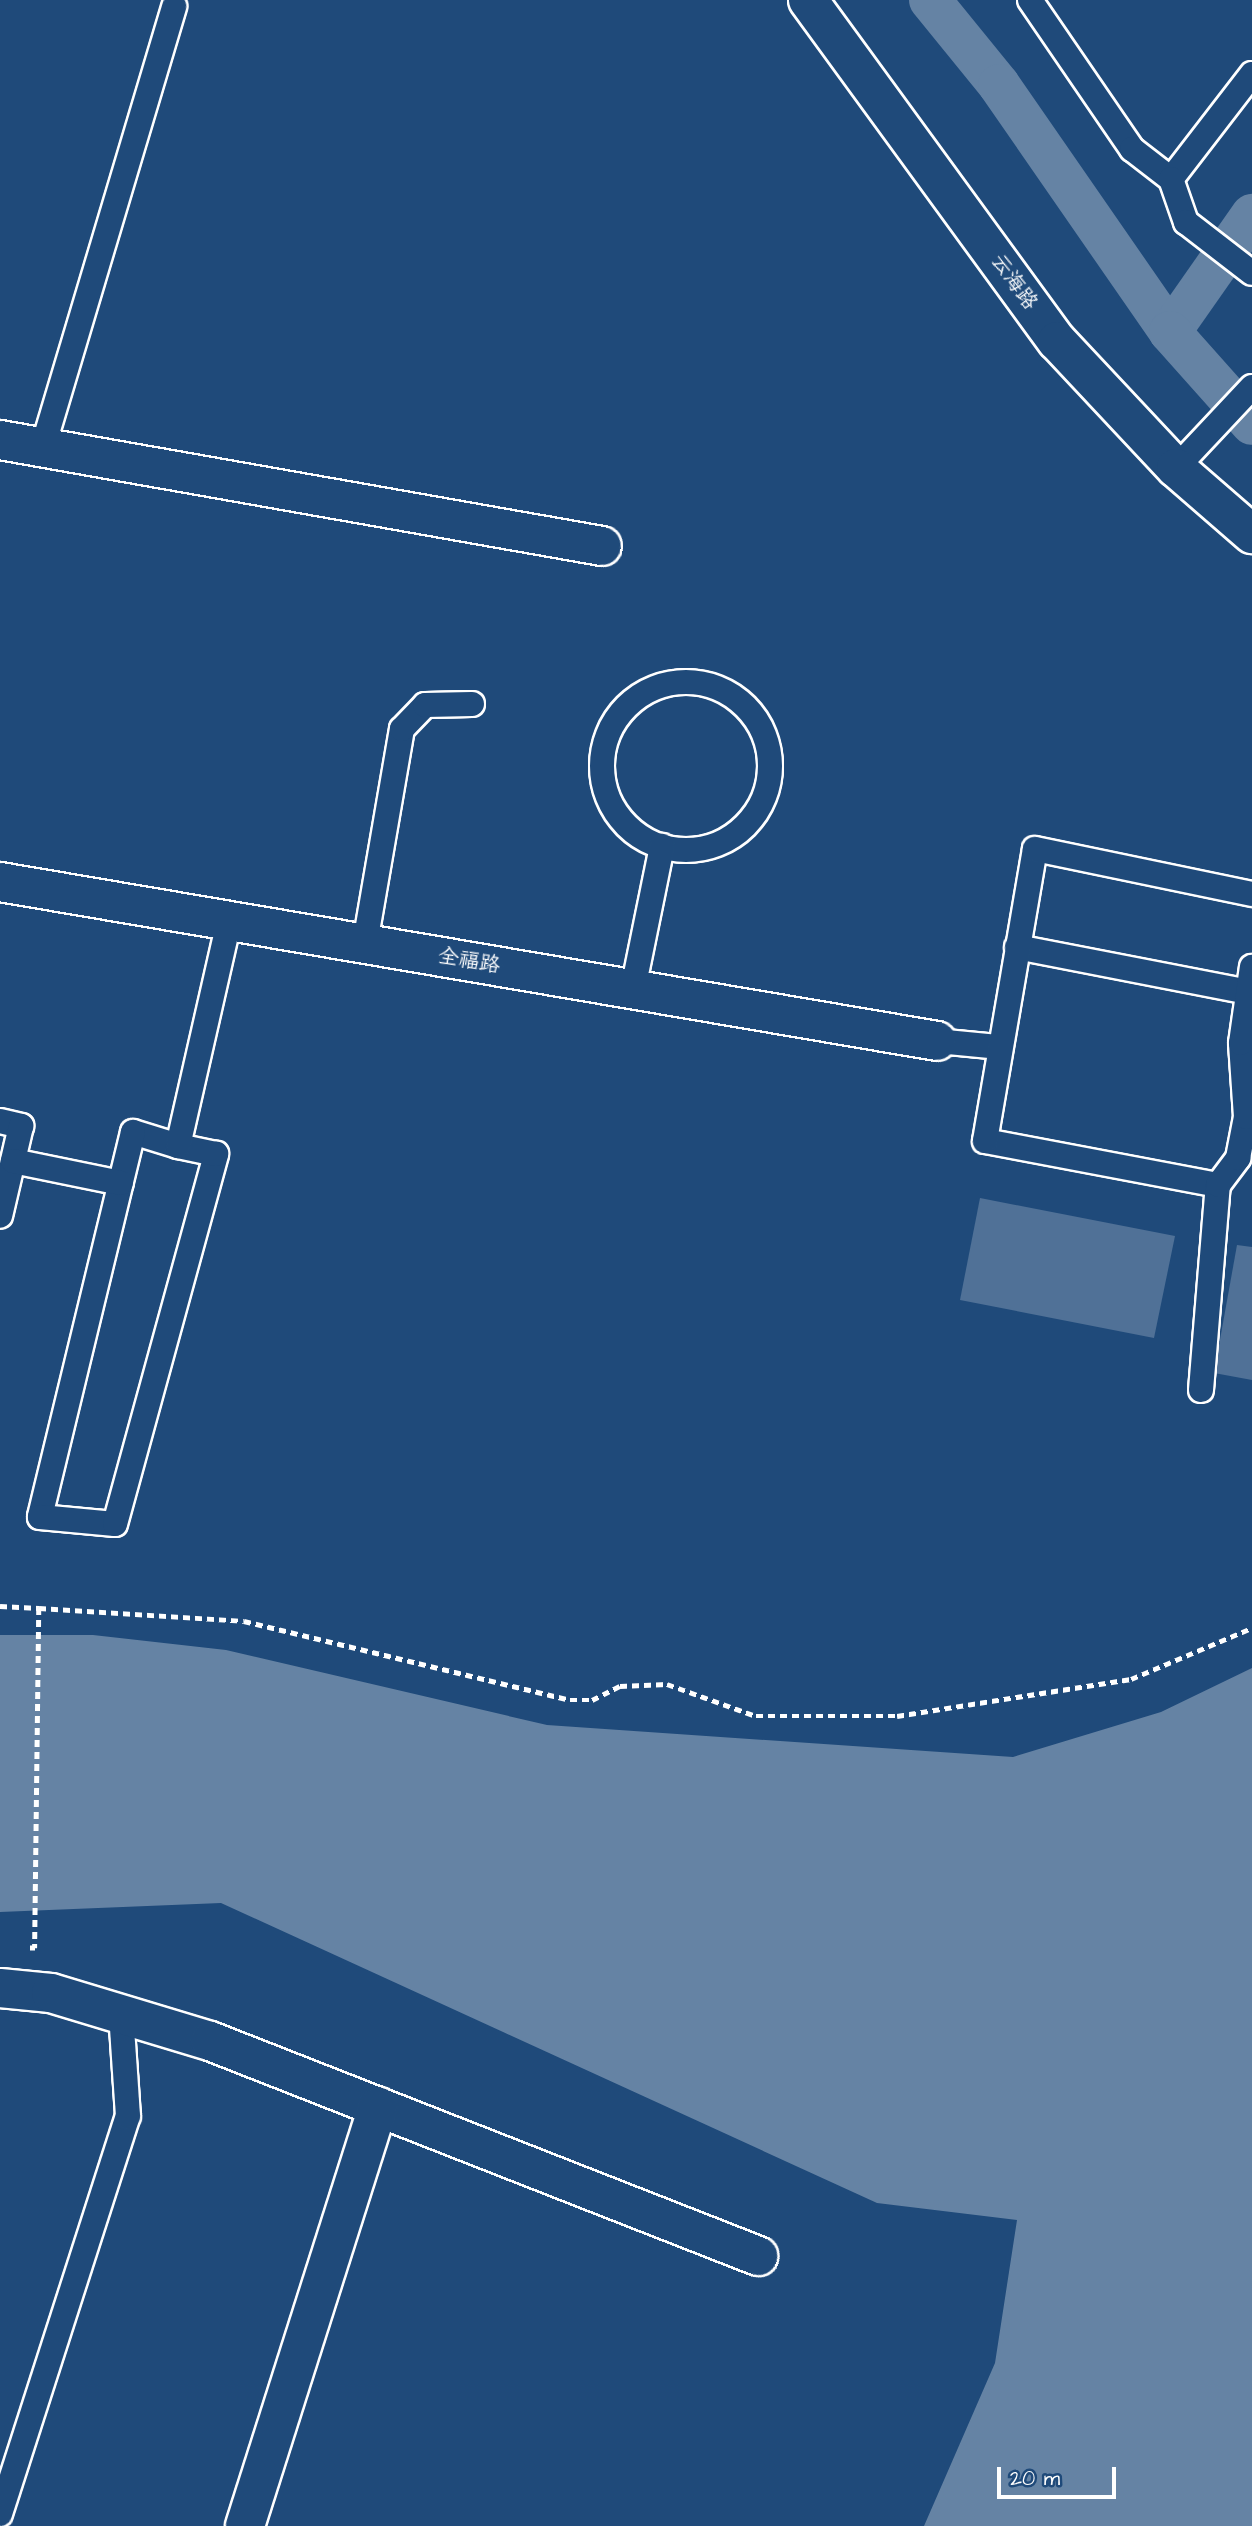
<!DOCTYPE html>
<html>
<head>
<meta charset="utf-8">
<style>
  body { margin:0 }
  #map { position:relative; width:1252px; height:2526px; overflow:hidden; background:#1f4a7a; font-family:"Architects Daughter","LXGW WenKai TC",sans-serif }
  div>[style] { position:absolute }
  .water>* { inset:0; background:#6583a4 }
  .canal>* { height:42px; margin:-21px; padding:0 21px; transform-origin:21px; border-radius:21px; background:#6583a4 }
  .building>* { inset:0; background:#507197 }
  .path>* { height:4.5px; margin-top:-2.25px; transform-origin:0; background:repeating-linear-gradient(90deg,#fff 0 7px,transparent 0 12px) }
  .roads { filter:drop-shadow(2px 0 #fff) drop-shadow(-2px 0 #fff) drop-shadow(0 2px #fff) drop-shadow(0 -2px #fff) }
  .service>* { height:24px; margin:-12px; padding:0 12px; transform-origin:12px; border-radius:12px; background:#1f4a7a }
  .service>.ring { margin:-12px; padding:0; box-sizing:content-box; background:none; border:24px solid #1f4a7a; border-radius:50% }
  .minor>* { height:38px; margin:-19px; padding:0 19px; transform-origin:19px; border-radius:19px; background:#1f4a7a }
  .tertiary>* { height:38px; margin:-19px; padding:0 19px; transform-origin:19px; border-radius:19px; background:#1f4a7a }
  .secondary>* { height:38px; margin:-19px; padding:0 19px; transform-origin:19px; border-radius:19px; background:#1f4a7a }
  span { translate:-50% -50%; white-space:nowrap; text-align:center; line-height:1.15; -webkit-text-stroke:5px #1f4a7a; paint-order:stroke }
  .street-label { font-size:21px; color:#fff }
  .scale { position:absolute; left:997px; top:2467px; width:119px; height:32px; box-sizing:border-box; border:4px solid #fff; border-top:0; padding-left:9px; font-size:21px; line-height:24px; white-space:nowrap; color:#fff; -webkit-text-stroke:5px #1f4a7a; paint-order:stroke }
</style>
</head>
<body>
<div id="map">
  <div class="water">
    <i style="clip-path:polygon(0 1635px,93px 1635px,226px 1650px,547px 1725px,1013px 1757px,1161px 1712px,1252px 1668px,1252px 2526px,924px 2526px,995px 2363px,1017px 2220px,877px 2203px,221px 1903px,0 1912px)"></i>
  </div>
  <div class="canal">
    <i style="left:930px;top:0;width:109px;rotate:50.9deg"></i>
    <i style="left:999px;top:85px;width:300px;rotate:55.3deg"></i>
    <i style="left:1170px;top:332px;width:143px;rotate:-55deg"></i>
    <i style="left:1170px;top:332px;width:123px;rotate:48.3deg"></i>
  </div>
  <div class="building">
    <i style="clip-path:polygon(980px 1198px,1175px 1236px,1154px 1338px,960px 1300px)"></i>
    <i style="clip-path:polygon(1237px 1245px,1252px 1247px,1252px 1380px,1214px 1373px)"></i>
  </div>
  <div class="path">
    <i style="left:0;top:1606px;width:39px;rotate:3deg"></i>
    <i style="left:39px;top:1608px;width:340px;rotate:90.7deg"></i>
    <i style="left:35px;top:1948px;width:5px;rotate:180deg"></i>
    <i style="left:39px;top:1608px;width:205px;rotate:3.6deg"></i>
    <i style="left:244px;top:1621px;width:335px;rotate:13.6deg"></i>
    <i style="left:570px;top:1700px;width:22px"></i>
    <i style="left:592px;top:1700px;width:31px;rotate:-27deg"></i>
    <i style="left:620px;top:1686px;width:47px;rotate:-2.4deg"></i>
    <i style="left:667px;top:1684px;width:95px;rotate:19.8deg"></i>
    <i style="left:756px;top:1716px;width:141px"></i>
    <i style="left:897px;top:1716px;width:237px;rotate:-9deg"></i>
    <i style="left:1131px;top:1679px;width:131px;rotate:-22.9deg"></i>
  </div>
  <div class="roads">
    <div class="service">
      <i style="left:1030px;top:0;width:181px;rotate:55.6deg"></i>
      <i style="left:1132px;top:149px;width:49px;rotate:37.6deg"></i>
      <i style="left:1252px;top:74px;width:133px;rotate:127.6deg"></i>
      <i style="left:1171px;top:179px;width:46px;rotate:70.8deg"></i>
      <i style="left:1186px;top:222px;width:83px;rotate:37.7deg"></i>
      <i style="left:42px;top:450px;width:463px;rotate:-73.4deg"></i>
      <i style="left:1176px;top:468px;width:111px;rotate:-46.8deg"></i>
      <i class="ring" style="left:602px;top:682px;width:144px;height:144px"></i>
      <i style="left:365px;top:943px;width:217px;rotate:-80.2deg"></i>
      <i style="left:402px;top:729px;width:33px;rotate:-46deg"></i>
      <i style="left:425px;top:705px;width:47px;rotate:-1.2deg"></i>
      <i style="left:1017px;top:947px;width:235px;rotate:11deg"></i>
      <i style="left:633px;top:989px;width:146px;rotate:-78.5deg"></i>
      <i style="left:937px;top:1041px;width:62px;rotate:5.5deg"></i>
      <i style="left:0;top:1121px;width:22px;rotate:13deg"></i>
      <i style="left:21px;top:1126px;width:92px;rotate:103.1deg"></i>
      <i style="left:178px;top:1146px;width:47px;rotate:-162.7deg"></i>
      <i style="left:133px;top:1132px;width:396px;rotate:103.6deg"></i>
      <i style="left:40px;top:1517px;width:75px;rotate:5.3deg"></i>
      <i style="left:115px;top:1524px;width:384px;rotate:-74.7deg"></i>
      <i style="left:216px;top:1154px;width:39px;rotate:-168deg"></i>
      <i style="left:178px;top:1146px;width:231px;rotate:-77.2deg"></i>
      <i style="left:13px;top:1161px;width:110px;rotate:11.5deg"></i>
      <i style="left:1218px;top:1185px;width:237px;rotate:-169.3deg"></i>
      <i style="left:985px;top:1141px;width:296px;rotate:-80.3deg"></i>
      <i style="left:1035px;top:849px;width:222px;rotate:11.7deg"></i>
      <i style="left:1201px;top:1390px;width:206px;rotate:-85.3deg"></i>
      <i style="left:1218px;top:1185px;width:34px;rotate:-53deg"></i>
      <i style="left:1238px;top:1158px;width:42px;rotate:-79deg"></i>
      <i style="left:1246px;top:1117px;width:74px;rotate:-93.9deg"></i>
      <i style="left:1241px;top:1043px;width:77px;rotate:-81.8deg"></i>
      <i style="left:0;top:2514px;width:418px;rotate:-72.2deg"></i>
      <i style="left:128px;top:2116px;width:102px;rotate:-93.9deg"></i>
    </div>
    <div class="minor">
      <i style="left:0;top:440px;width:611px;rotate:9.99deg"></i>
      <i style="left:0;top:1988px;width:51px;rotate:5.6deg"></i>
      <i style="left:51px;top:1993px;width:166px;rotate:16.8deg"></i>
      <i style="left:210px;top:2041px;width:589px;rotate:21.42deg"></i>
      <i style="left:245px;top:2526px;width:440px;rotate:-72.4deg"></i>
    </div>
    <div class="tertiary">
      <i style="left:0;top:882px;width:950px;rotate:9.63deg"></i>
    </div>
    <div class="secondary">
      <i style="left:808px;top:0;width:422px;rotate:53.9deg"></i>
      <i style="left:1057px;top:341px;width:174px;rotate:46.9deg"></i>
      <i style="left:1176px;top:468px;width:101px;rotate:41deg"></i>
    </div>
  </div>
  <div class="street-label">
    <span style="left:1014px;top:282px;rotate:54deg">云海路</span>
    <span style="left:469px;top:961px;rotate:10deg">全福路</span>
  </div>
  <div class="scale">20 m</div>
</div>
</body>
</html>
